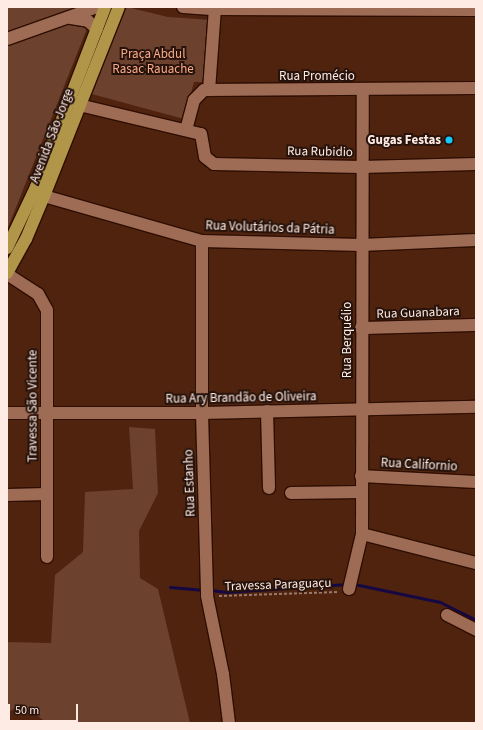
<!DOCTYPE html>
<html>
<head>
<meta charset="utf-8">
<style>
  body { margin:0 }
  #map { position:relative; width:483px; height:730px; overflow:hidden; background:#4f230e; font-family:"Source Sans 3",sans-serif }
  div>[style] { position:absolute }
  .green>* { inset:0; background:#6c412e }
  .stream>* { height:3px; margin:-1.5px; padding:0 1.5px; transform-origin:1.5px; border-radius:1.5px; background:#160843 }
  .path>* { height:1.5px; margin-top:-0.75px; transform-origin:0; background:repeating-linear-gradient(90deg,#9b7a6b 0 3px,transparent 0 5px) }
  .roads { filter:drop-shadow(1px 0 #2e0e01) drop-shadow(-1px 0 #2e0e01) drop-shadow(0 1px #2e0e01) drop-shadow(0 -1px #2e0e01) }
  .minor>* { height:12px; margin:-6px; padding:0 6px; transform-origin:6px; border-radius:6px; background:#9e6b55 }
  .major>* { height:12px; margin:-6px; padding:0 6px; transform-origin:6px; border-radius:6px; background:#b1964a }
  .dots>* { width:11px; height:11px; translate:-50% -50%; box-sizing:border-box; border:2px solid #27130b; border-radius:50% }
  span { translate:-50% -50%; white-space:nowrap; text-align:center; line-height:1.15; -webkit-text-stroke:4px #27130b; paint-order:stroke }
  .park-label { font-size:13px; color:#f9aa88 }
  .street-label { font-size:13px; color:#feece4 }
  .poi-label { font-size:13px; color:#feece4; font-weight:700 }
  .right { translate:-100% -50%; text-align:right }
  .frame { position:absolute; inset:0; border:8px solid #feece4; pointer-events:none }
  .scale { position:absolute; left:8px; top:704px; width:70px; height:18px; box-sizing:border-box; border:2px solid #feece4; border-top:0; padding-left:5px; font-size:12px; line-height:14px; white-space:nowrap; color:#feece4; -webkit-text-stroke:3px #27130b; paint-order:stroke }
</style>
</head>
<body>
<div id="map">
  <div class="green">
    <i style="clip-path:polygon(7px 7px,94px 7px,93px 25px,88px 26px,7px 230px)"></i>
    <i style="clip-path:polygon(127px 7px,168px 17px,212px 20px,211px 82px,194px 82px,184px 119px,88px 93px)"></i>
    <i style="clip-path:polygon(129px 427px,155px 429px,158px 493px,139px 531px,140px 578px,158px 589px,190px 723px,47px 723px,22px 704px,7px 713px,7px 642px,51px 643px,55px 575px,83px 552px,85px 492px,133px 489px)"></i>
  </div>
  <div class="stream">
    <i style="left:354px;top:584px;width:88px;rotate:11.8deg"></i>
    <i style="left:440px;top:602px;width:40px;rotate:26.6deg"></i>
    <i style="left:170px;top:587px;width:34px;rotate:5deg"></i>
    <i style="left:210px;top:590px;width:17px;rotate:7deg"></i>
    <i style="left:227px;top:592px;width:121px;rotate:-3.8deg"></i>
  </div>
  <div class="path">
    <i style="left:219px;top:596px;width:120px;rotate:-1.9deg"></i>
  </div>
  <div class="roads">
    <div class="minor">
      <i style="left:183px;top:7px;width:32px;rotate:4deg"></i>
      <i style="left:215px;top:9px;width:261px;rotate:0.2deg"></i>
      <i style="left:71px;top:18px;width:17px;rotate:10deg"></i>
      <i style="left:88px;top:21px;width:12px;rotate:42deg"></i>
      <i style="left:7px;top:39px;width:96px;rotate:-19.6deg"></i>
      <i style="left:209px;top:90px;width:81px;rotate:-85.8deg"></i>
      <i style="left:79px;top:105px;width:125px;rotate:13.4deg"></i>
      <i style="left:201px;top:134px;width:23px;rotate:80deg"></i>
      <i style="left:205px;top:157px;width:11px;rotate:38deg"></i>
      <i style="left:214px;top:164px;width:147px;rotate:1.2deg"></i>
      <i style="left:361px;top:167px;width:115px;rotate:-1.5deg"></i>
      <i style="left:186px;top:130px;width:31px;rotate:-75deg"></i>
      <i style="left:194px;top:100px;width:14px;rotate:-45deg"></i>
      <i style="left:204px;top:90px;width:272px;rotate:-0.4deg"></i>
      <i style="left:44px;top:196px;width:164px;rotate:15.9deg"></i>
      <i style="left:202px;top:241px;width:159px;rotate:1.4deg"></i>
      <i style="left:361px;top:245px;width:115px;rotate:-2.5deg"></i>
      <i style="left:202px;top:241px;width:172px;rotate:90deg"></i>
      <i style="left:202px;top:413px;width:183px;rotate:88.4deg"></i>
      <i style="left:207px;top:596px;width:80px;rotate:78.4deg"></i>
      <i style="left:223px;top:674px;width:49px;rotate:83deg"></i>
      <i style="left:7px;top:274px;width:37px;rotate:33deg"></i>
      <i style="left:38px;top:294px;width:18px;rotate:61deg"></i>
      <i style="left:47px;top:310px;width:247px;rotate:90deg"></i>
      <i style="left:361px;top:328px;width:115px;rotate:-1.5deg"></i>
      <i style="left:267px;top:411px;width:77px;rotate:88.5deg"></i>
      <i style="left:7px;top:413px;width:195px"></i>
      <i style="left:202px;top:413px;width:274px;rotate:-1.3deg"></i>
      <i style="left:361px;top:476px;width:115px;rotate:3deg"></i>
      <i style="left:291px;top:493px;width:71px;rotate:-0.8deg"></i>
      <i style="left:7px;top:495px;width:40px;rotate:-1.4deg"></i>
      <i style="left:362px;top:534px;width:118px;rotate:14.3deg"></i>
      <i style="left:349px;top:589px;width:57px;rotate:-76.7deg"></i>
      <i style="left:362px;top:534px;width:444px;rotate:-89.9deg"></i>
      <i style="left:447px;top:615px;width:33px;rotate:27deg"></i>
    </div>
    <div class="major">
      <i style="left:7px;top:248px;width:68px;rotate:-64.6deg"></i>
      <i style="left:36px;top:187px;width:193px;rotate:-69deg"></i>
      <i style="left:7px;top:273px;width:39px;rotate:-61deg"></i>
      <i style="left:26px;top:239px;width:47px;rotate:-67.3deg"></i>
      <i style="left:44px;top:196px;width:203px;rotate:-68.4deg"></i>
    </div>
  </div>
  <div class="dots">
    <i style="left:449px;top:140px;background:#14cafb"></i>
  </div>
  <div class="park-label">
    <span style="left:153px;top:62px">Praça Abdul<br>Rasac Rauache</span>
  </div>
  <div class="street-label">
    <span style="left:317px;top:76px">Rua Promécio</span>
    <span style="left:52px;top:136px;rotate:-69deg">Avenida São Jorge</span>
    <span style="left:320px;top:152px;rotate:1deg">Rua Rubidio</span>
    <span style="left:270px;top:228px;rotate:2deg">Rua Volutários da Pátria</span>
    <span style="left:418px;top:313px;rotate:-2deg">Rua Guanabara</span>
    <span style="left:347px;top:340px;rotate:-90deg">Rua Berquélio</span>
    <span style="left:241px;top:398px;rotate:-1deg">Rua Ary Brandão de Oliveira</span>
    <span style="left:33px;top:406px;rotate:-90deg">Travessa São Vicente</span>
    <span style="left:419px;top:465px;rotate:3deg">Rua Californio</span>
    <span style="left:190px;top:483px;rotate:-92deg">Rua Estanho</span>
    <span style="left:278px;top:585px;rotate:-2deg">Travessa Paraguaçu</span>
  </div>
  <div class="poi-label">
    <span class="right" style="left:441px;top:140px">Gugas Festas</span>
  </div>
  <div class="frame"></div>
  <div class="scale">50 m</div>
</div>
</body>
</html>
